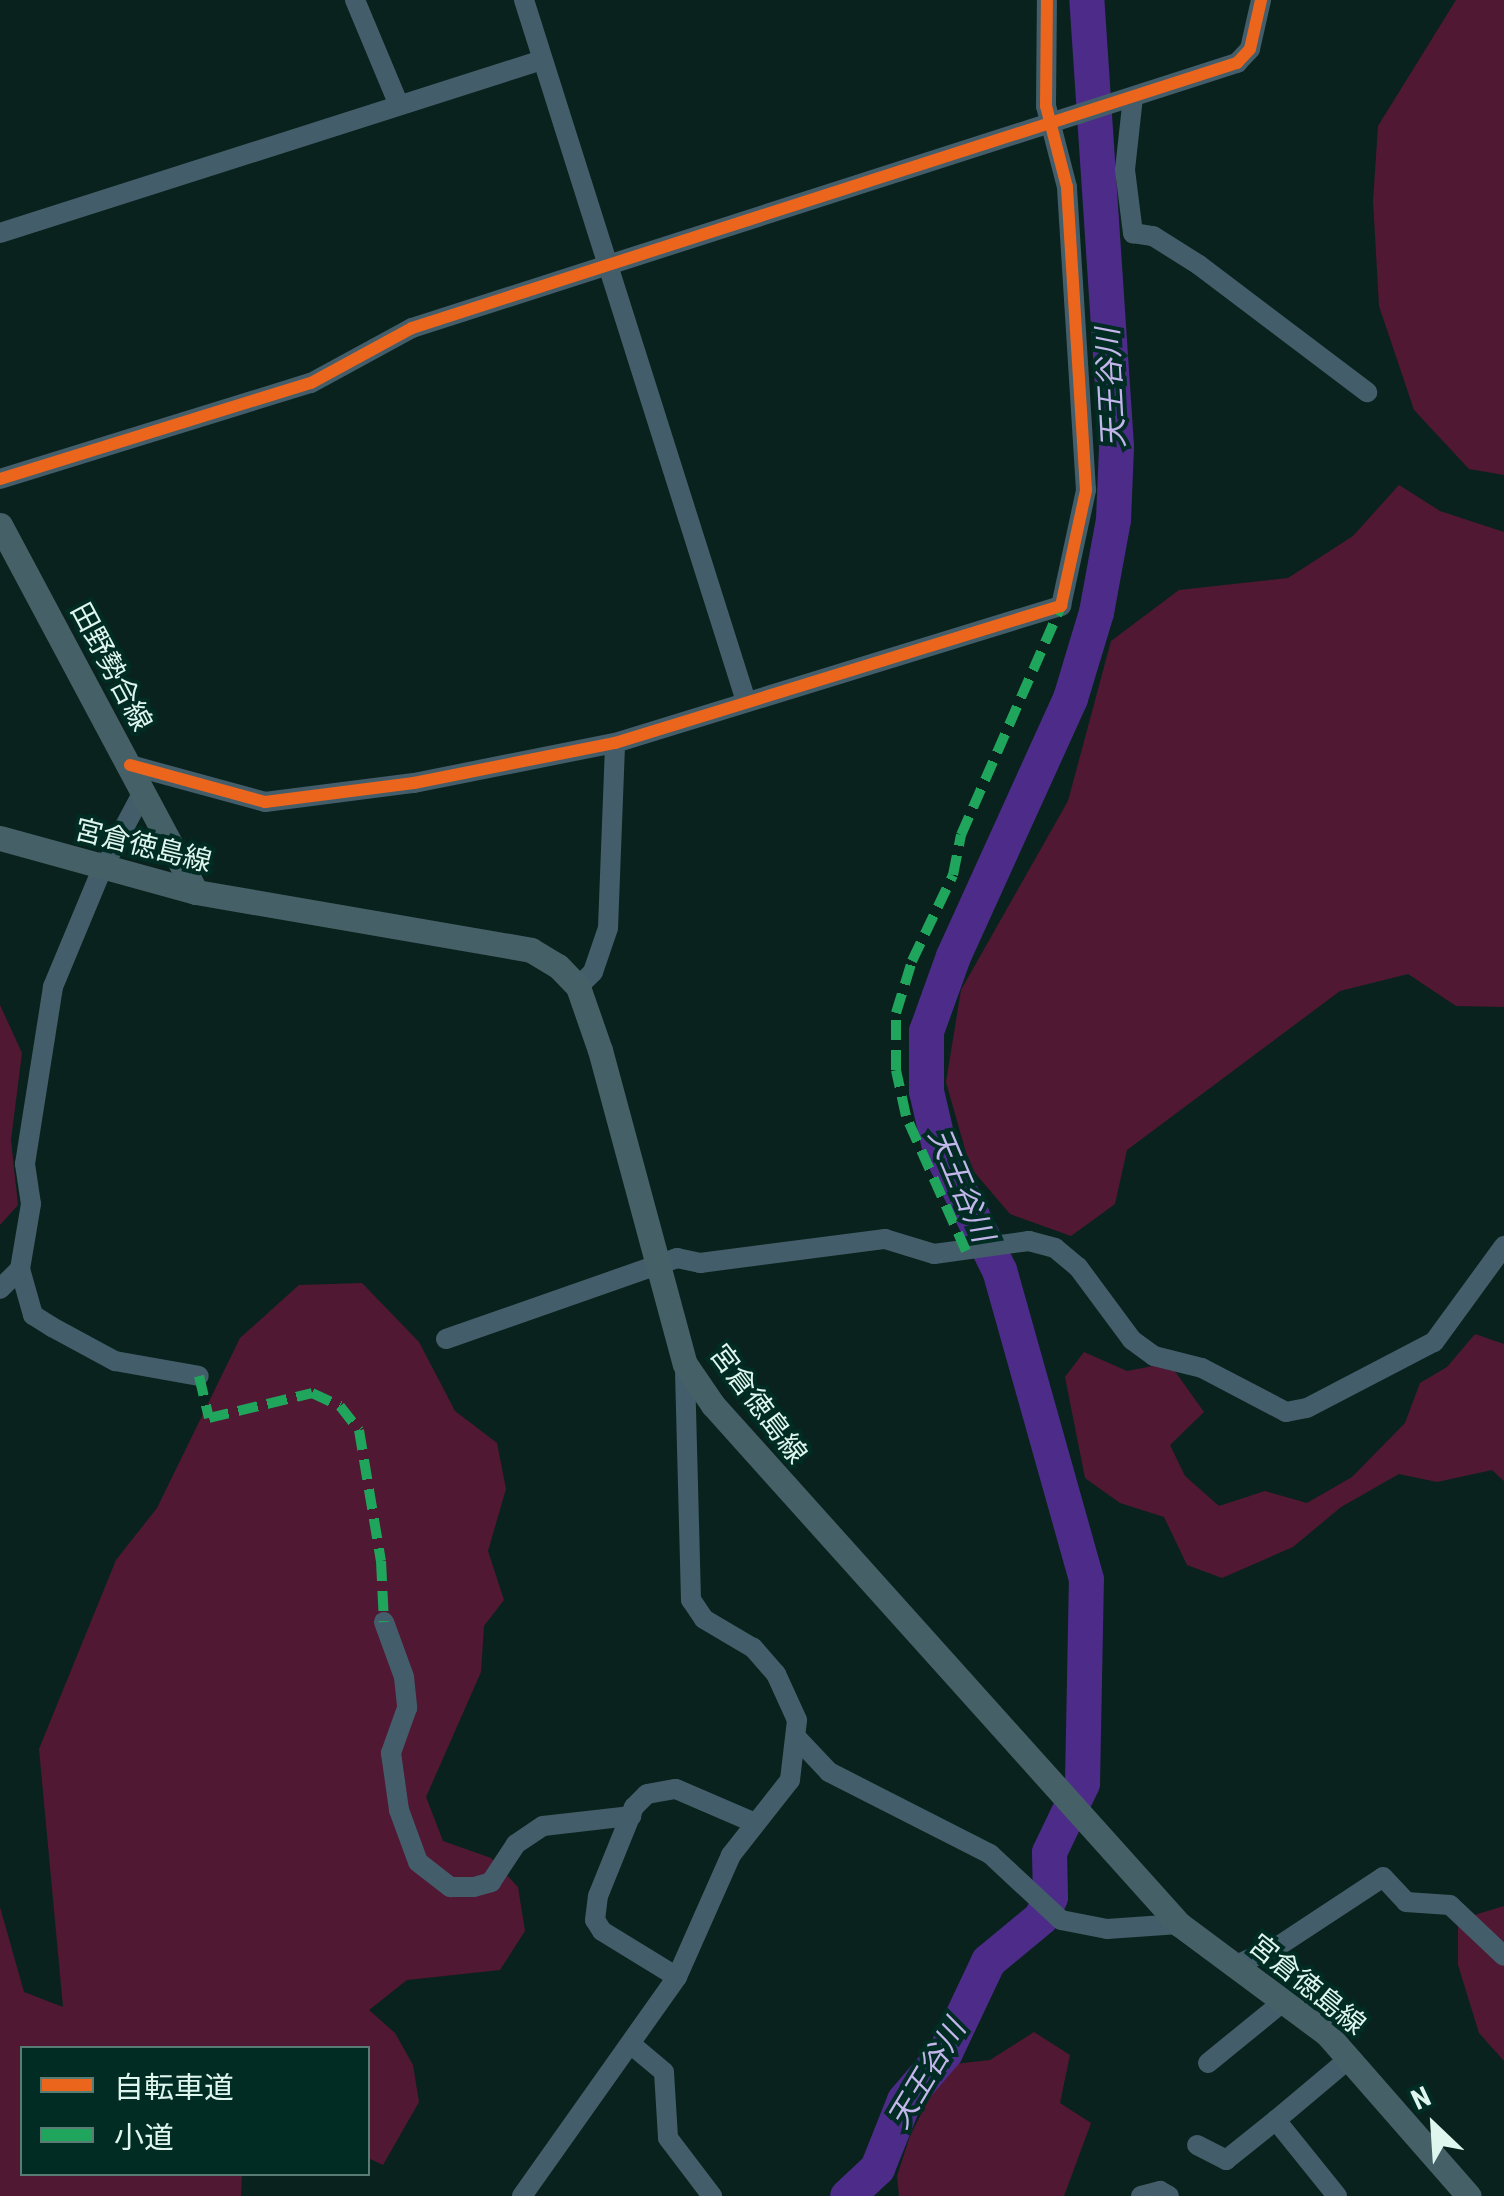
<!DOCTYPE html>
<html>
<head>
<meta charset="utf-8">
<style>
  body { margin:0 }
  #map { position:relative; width:1504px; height:2196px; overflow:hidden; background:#0a221d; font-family:"Roboto Condensed","Noto Sans JP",sans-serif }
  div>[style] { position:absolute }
  .green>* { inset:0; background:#501833 }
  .river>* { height:35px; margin:-17.5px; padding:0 17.5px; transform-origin:17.5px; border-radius:17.5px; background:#4d2c89 }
  .minor>* { height:20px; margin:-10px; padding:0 10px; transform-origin:10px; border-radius:10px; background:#435e6a }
  .major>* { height:25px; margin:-12.5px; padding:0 12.5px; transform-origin:12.5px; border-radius:12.5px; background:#466068 }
  .quiet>* { height:10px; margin-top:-5px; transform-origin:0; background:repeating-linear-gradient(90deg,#20a55d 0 20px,transparent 0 30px) }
  .cycleway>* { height:12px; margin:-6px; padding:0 6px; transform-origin:6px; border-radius:6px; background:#eb651d }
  span { translate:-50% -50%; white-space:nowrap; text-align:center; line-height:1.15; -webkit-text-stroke:8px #002c23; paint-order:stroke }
  .street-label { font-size:28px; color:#dff6ef }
  .water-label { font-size:30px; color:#c3b6eb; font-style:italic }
  .legend { position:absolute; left:20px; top:2046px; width:350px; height:130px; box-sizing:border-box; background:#002c23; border:2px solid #597d75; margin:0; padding:12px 18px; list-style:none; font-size:30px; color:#dff6ef }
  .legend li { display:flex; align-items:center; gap:20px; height:50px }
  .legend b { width:50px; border:2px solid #597d75 }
  .north { position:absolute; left:1384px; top:2076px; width:100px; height:100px; -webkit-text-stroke:8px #002c23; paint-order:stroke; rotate:335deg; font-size:28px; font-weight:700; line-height:40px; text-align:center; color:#dff6ef }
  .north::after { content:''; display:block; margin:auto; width:35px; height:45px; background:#dff6ef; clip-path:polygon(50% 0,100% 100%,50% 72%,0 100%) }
</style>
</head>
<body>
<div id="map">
  <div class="green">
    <i style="clip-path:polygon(1456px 0,1504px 0,1504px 475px,1469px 469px,1414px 410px,1379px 306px,1373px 201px,1378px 126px)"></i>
    <i style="clip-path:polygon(1399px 485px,1440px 511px,1504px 532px,1504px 1007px,1456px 1006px,1408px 974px,1340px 991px,1127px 1150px,1115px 1204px,1071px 1236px,1010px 1214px,970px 1167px,946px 1082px,961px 990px,1068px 801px,1111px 641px,1179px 590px,1288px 578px,1353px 536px)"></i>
    <i style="clip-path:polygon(0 1005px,22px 1053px,11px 1140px,18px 1205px,0 1225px)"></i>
    <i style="clip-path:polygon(362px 1283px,419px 1342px,455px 1411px,497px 1443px,506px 1489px,488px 1551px,504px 1600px,484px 1626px,481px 1672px,426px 1797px,443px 1841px,491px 1858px,518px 1887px,525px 1931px,500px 1970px,407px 1980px,369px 2010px,395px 2033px,413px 2065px,419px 2102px,383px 2165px,368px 2158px,368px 2048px,22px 2048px,22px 2174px,242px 2174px,241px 2196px,0 2196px,0 1907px,24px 1992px,63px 2007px,39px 1749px,116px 1560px,157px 1508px,240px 1338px,299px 1285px)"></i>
    <i style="clip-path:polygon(1475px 1334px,1504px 1344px,1504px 1481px,1492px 1470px,1437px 1482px,1399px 1474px,1341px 1507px,1293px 1547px,1222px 1578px,1187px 1565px,1164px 1517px,1120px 1503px,1085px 1478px,1065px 1377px,1084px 1352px,1127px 1371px,1169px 1363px,1204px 1412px,1170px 1445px,1185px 1476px,1219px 1506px,1265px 1491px,1307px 1503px,1352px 1477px,1405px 1423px,1420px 1383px,1447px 1367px)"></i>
    <i style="clip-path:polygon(1504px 1906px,1504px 2061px,1479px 2033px,1458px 1965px,1458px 1920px)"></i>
    <i style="clip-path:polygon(1034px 2032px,1070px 2055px,1060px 2103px,1091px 2123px,1064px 2196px,899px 2196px,897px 2176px,910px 2136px,946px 2065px,990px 2060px)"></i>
  </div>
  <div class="river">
    <i style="left:847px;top:2196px;width:41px;rotate:-43deg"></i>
    <i style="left:877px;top:2168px;width:73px;rotate:-68.3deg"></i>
    <i style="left:904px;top:2100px;width:63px;rotate:-49.5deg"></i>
    <i style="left:945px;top:2052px;width:101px;rotate:-64.7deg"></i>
    <i style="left:988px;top:1961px;width:69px;rotate:-39.7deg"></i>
    <i style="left:1041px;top:1917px;width:22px;rotate:-66deg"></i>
    <i style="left:1050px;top:1897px;width:45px;rotate:-91.3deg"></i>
    <i style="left:1049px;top:1852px;width:76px;rotate:-64.4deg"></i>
    <i style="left:1082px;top:1783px;width:204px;rotate:-88.9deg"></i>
    <i style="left:1086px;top:1579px;width:321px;rotate:-105.7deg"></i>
    <i style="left:999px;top:1270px;width:133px;rotate:-116.4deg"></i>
    <i style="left:940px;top:1151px;width:62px;rotate:-103.1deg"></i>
    <i style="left:926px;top:1091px;width:60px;rotate:-90deg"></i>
    <i style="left:926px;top:1031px;width:80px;rotate:-70.2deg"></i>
    <i style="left:953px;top:956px;width:283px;rotate:-65.6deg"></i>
    <i style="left:1070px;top:698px;width:90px;rotate:-73.2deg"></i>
    <i style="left:1096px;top:612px;width:95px;rotate:-79.6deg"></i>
    <i style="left:1113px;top:519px;width:73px;rotate:-87.6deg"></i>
    <i style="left:1116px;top:446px;width:447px;rotate:-93.8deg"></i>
  </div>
  <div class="minor">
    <i style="left:355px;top:0;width:112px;rotate:67.3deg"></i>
    <i style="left:524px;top:0;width:735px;rotate:72.43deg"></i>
    <i style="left:1133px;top:97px;width:73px;rotate:96.3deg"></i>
    <i style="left:1125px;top:170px;width:64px;rotate:82.8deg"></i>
    <i style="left:1133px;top:233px;width:20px;rotate:9deg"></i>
    <i style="left:1153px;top:236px;width:54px;rotate:32.2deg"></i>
    <i style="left:1199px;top:265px;width:211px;rotate:37.1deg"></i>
    <i style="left:0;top:233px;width:569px;rotate:-17.7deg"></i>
    <i style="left:0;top:479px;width:325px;rotate:-17.2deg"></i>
    <i style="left:311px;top:383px;width:115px;rotate:-28.6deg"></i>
    <i style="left:412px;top:328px;width:867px;rotate:-17.81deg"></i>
    <i style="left:1237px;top:63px;width:19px;rotate:-47deg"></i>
    <i style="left:1250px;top:49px;width:50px;rotate:-77.3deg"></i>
    <i style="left:130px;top:765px;width:140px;rotate:15.3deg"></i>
    <i style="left:265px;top:802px;width:150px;rotate:-7.3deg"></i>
    <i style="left:414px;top:783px;width:205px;rotate:-11.3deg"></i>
    <i style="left:615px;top:743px;width:467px;rotate:-17.1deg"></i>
    <i style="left:1061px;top:606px;width:119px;rotate:-77.8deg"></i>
    <i style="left:1086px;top:490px;width:304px;rotate:-93.6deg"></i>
    <i style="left:1067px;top:187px;width:84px;rotate:-104.5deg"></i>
    <i style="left:1046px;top:106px;width:106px;rotate:-89.5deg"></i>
    <i style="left:143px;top:792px;width:87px;rotate:118deg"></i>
    <i style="left:102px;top:869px;width:128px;rotate:112.6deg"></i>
    <i style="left:53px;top:987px;width:179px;rotate:99deg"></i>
    <i style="left:25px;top:1164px;width:40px;rotate:81.5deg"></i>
    <i style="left:31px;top:1204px;width:66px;rotate:99.6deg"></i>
    <i style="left:20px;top:1269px;width:48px;rotate:74.2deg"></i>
    <i style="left:33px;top:1315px;width:22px;rotate:32deg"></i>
    <i style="left:52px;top:1327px;width:72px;rotate:28.4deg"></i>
    <i style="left:115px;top:1361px;width:85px;rotate:10.1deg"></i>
    <i style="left:578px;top:987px;width:21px;rotate:-45deg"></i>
    <i style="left:593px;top:972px;width:46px;rotate:-71.2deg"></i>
    <i style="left:608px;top:928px;width:185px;rotate:-87.8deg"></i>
    <i style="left:0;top:1289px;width:28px;rotate:-45deg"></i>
    <i style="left:446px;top:1339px;width:245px;rotate:-19.3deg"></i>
    <i style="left:677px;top:1258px;width:24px;rotate:12deg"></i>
    <i style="left:700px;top:1263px;width:187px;rotate:-7.4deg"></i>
    <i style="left:885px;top:1239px;width:51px;rotate:17deg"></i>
    <i style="left:934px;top:1254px;width:96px;rotate:-7.8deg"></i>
    <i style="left:1029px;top:1241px;width:27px;rotate:15deg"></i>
    <i style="left:1055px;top:1248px;width:30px;rotate:40deg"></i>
    <i style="left:1078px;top:1267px;width:91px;rotate:53.5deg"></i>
    <i style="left:1132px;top:1340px;width:27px;rotate:36deg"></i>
    <i style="left:1154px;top:1356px;width:49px;rotate:14deg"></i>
    <i style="left:1202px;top:1368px;width:95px;rotate:27.6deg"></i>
    <i style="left:1286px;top:1412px;width:21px;rotate:-11deg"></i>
    <i style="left:1307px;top:1408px;width:143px;rotate:-27.5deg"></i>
    <i style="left:1434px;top:1342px;width:119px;rotate:-53.9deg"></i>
    <i style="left:384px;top:1622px;width:59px;rotate:70deg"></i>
    <i style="left:404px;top:1677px;width:31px;rotate:84deg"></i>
    <i style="left:407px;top:1708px;width:48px;rotate:109.6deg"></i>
    <i style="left:391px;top:1753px;width:58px;rotate:82deg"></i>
    <i style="left:399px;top:1810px;width:55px;rotate:69.9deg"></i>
    <i style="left:418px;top:1862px;width:41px;rotate:38deg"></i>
    <i style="left:450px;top:1887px;width:24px"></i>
    <i style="left:474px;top:1887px;width:18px;rotate:-16deg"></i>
    <i style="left:491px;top:1882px;width:45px;rotate:-56.7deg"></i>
    <i style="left:516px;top:1844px;width:32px;rotate:-34deg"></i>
    <i style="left:543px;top:1826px;width:89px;rotate:-6.5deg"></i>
    <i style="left:796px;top:1737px;width:48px;rotate:46.7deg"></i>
    <i style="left:829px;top:1772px;width:181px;rotate:27deg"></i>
    <i style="left:990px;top:1854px;width:97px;rotate:42.9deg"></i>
    <i style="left:1061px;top:1920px;width:47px;rotate:11.1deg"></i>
    <i style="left:1107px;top:1929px;width:72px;rotate:-4deg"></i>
    <i style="left:1236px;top:1965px;width:48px;rotate:-24.4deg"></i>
    <i style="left:1280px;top:1945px;width:123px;rotate:-33.4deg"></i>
    <i style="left:1383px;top:1877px;width:34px;rotate:47deg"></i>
    <i style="left:1406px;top:1902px;width:44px;rotate:3.9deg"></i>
    <i style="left:1450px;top:1905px;width:74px;rotate:43.4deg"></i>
    <i style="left:677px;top:1977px;width:88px;rotate:-148.5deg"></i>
    <i style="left:602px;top:1931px;width:13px;rotate:-122deg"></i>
    <i style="left:595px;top:1920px;width:24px;rotate:-83deg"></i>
    <i style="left:598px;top:1896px;width:96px;rotate:-68deg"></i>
    <i style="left:634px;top:1807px;width:18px;rotate:-45deg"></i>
    <i style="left:647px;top:1794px;width:29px;rotate:-10deg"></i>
    <i style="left:676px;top:1789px;width:86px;rotate:23.3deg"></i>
    <i style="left:633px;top:2046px;width:40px;rotate:40deg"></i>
    <i style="left:664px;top:2072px;width:66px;rotate:86.5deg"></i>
    <i style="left:668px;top:2138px;width:73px;rotate:52.8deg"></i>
    <i style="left:1208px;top:2063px;width:98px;rotate:-39.2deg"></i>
    <i style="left:1197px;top:2145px;width:33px;rotate:27deg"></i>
    <i style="left:1226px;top:2160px;width:64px;rotate:-38.7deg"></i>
    <i style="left:522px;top:2196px;width:268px;rotate:-54.7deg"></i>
    <i style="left:677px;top:1977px;width:133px;rotate:-66.1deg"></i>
    <i style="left:731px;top:1855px;width:95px;rotate:-51.8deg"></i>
    <i style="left:790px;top:1780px;width:60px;rotate:-83.3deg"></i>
    <i style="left:797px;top:1720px;width:51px;rotate:-114.5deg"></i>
    <i style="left:776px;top:1674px;width:35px;rotate:-131deg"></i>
    <i style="left:753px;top:1648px;width:57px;rotate:-149.4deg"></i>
    <i style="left:704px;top:1619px;width:23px;rotate:-124deg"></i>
    <i style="left:691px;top:1600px;width:236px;rotate:-91.5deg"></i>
    <i style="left:1141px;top:2196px;width:20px;rotate:-15deg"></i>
    <i style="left:1160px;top:2191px;width:10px;rotate:29deg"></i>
    <i style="left:1337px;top:2196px;width:97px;rotate:-128.8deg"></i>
    <i style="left:1276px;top:2120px;width:97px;rotate:-40deg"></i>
  </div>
  <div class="major">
    <i style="left:0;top:525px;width:416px;rotate:61.9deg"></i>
    <i style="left:0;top:838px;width:203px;rotate:15.4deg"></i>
    <i style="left:196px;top:892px;width:340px;rotate:9.8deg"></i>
    <i style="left:531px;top:950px;width:31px;rotate:31deg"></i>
    <i style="left:558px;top:966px;width:29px;rotate:46deg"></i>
    <i style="left:578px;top:987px;width:67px;rotate:70.8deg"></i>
    <i style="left:600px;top:1050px;width:325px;rotate:74.9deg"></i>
    <i style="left:685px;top:1364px;width:50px;rotate:55.7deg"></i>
    <i style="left:713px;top:1405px;width:698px;rotate:48.08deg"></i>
    <i style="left:1179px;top:1924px;width:184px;rotate:36.6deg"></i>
    <i style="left:1327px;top:2034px;width:215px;rotate:48.8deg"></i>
  </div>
  <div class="quiet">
    <i style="left:966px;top:1251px;width:148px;rotate:-114deg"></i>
    <i style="left:906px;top:1116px;width:47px;rotate:-102.3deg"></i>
    <i style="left:896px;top:1070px;width:57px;rotate:-90deg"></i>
    <i style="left:896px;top:1013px;width:54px;rotate:-72.9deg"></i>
    <i style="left:912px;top:961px;width:95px;rotate:-64.5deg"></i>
    <i style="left:953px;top:875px;width:41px;rotate:-78.7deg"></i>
    <i style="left:961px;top:835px;width:250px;rotate:-66.4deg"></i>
    <i style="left:199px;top:1376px;width:43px;rotate:76.6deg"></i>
    <i style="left:209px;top:1418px;width:106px;rotate:-13.6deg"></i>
    <i style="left:312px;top:1393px;width:31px;rotate:25deg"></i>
    <i style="left:340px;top:1406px;width:31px;rotate:52deg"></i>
    <i style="left:359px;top:1430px;width:133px;rotate:80.5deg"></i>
    <i style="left:381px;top:1561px;width:61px;rotate:87.2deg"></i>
  </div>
  <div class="cycleway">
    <i style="left:0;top:479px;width:325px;rotate:-17.2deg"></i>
    <i style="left:311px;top:383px;width:115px;rotate:-28.6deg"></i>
    <i style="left:412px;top:328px;width:867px;rotate:-17.81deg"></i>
    <i style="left:1237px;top:63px;width:19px;rotate:-47deg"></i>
    <i style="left:1250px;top:49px;width:50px;rotate:-77.3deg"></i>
    <i style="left:130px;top:765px;width:140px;rotate:15.3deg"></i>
    <i style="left:265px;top:802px;width:150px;rotate:-7.3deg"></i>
    <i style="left:414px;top:783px;width:205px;rotate:-11.3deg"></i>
    <i style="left:615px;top:743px;width:467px;rotate:-17.1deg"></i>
    <i style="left:1061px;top:606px;width:119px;rotate:-77.8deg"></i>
    <i style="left:1086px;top:490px;width:304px;rotate:-93.6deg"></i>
    <i style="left:1067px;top:187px;width:84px;rotate:-104.5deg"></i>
    <i style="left:1046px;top:106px;width:106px;rotate:-89.5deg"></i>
  </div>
  <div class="street-label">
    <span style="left:111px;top:667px;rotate:62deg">田野勢合線</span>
    <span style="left:143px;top:846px;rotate:14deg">宮倉徳島線</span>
    <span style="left:758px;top:1404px;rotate:53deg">宮倉徳島線</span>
    <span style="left:1307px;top:1985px;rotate:39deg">宮倉徳島線</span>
  </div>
  <div class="water-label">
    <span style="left:1111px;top:388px;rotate:-93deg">天王谷川</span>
    <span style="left:961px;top:1185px;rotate:67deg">天王谷川</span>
    <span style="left:927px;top:2074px;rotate:-59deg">天王谷川</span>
  </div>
  <ul class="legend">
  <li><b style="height:12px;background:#eb651d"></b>自転車道</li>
  <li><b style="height:12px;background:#20a55d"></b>小道</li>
  </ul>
  <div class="north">N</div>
</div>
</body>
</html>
